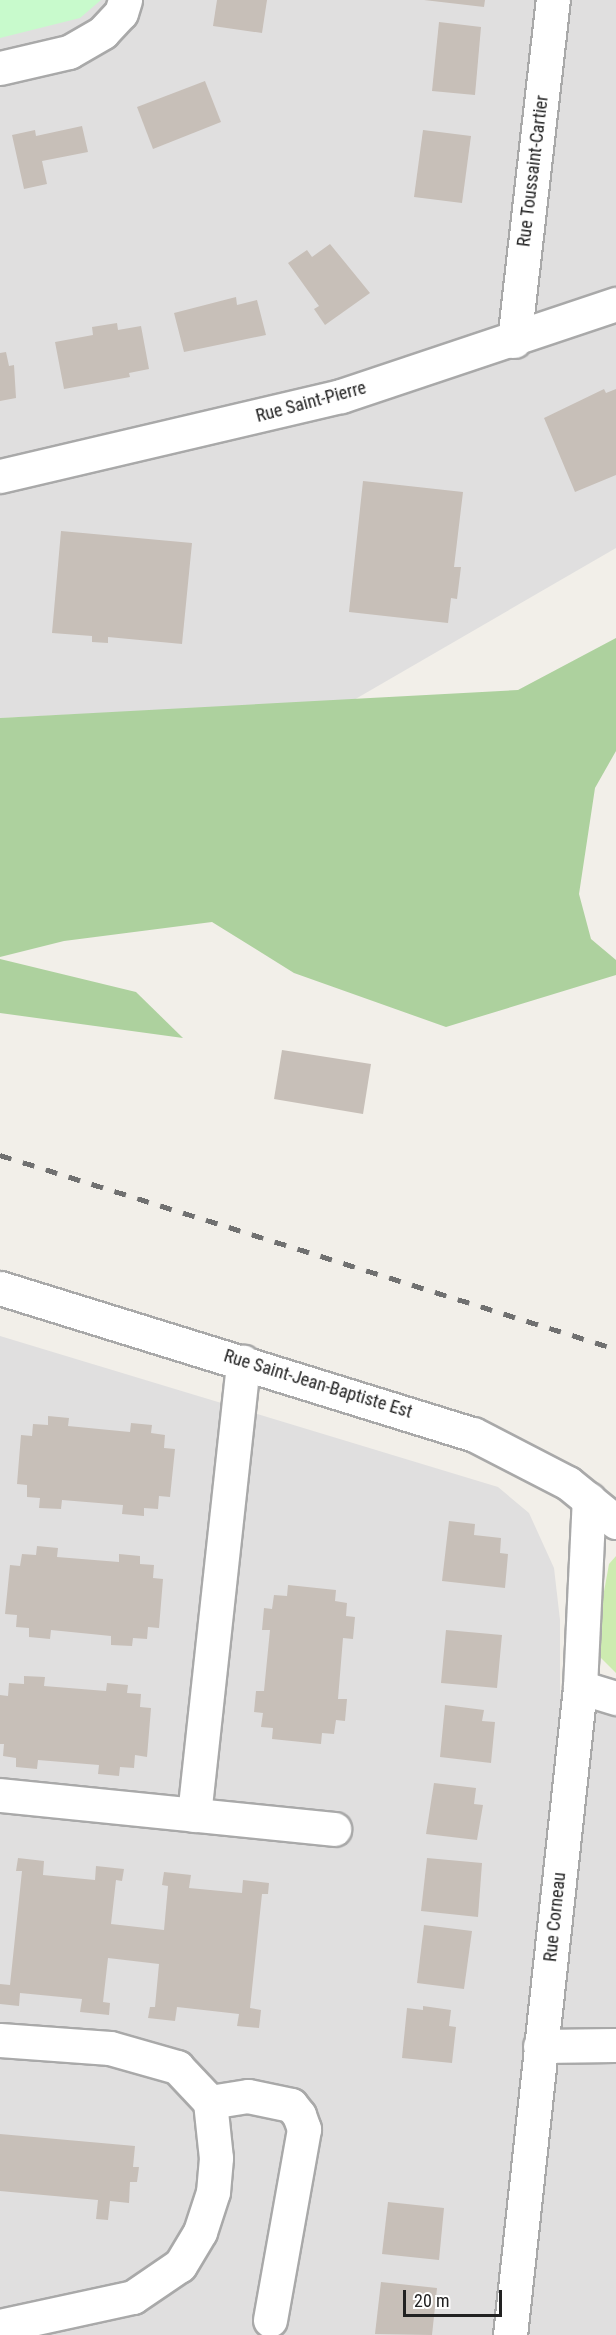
<!DOCTYPE html>
<html>
<head>
<meta charset="utf-8">
<style>
  body { margin:0 }
  #map { position:relative; width:616px; height:2335px; overflow:hidden; background:#f2efe9; font-family:"Roboto Condensed",sans-serif }
  div>[style] { position:absolute }
  .residential>* { inset:0; background:#e0dfdf }
  .grass>* { inset:0; background:#cdebb0 }
  .forest>* { inset:0; background:#add19e }
  .park>* { inset:0; background:#c8facc }
  .building>* { inset:0; background:#c7bfb8 }
  .roads { filter:drop-shadow(2px 0 #a9a9a9) drop-shadow(-2px 0 #a9a9a9) drop-shadow(0 2px #a9a9a9) drop-shadow(0 -2px #a9a9a9) }
  .minor>* { height:33px; margin:-16.5px; padding:0 16.5px; transform-origin:16.5px; border-radius:16.5px; background:#fff }
  .rail>* { height:4.5px; margin-top:-2.25px; transform-origin:0; background:repeating-linear-gradient(90deg,#707070 0 12px,transparent 0 24px) }
  span { translate:-50% -50%; white-space:nowrap; text-align:center; line-height:1.15; -webkit-text-stroke:4.5px #fff; paint-order:stroke }
  .street-label { font-size:18px; color:#222 }
  .scale { position:absolute; left:403px; top:2290px; width:99px; height:27px; box-sizing:border-box; border:3px solid #222; border-top:0; padding-left:8px; font-size:18px; line-height:21px; white-space:nowrap; color:#222; -webkit-text-stroke:4px #fff; paint-order:stroke }
</style>
</head>
<body>
<div id="map">
  <div class="residential">
    <i style="clip-path:polygon(0 0,616px 0,616px 548px,352px 701px,0 718px)"></i>
    <i style="clip-path:polygon(0 1336px,498px 1487px,529px 1513px,554px 1568px,560px 1620px,560px 1694px,616px 1708px,616px 2335px,0 2335px)"></i>
  </div>
  <div class="grass">
    <i style="clip-path:polygon(616px 1556px,616px 1673px,601px 1658px,595px 1641px,609px 1564px)"></i>
  </div>
  <div class="forest">
    <i style="clip-path:polygon(616px 638px,616px 751px,595px 788px,579px 894px,591px 939px,616px 960px,616px 975px,446px 1027px,294px 973px,212px 922px,64px 941px,0 957px,0 718px,518px 690px)"></i>
    <i style="clip-path:polygon(0 959px,136px 992px,183px 1038px,0 1013px)"></i>
  </div>
  <div class="park">
    <i style="clip-path:polygon(0 0,101px 0,80px 18px,0 38px)"></i>
  </div>
  <div class="building">
    <i style="clip-path:polygon(217px 0,267px 0,262px 33px,213px 26px)"></i>
    <i style="clip-path:polygon(424px 0,485px 0,484px 7px)"></i>
    <i style="clip-path:polygon(439px 22px,481px 27px,475px 95px,432px 91px)"></i>
    <i style="clip-path:polygon(205px 81px,221px 122px,153px 149px,137px 107px)"></i>
    <i style="clip-path:polygon(82px 126px,88px 152px,42px 161px,47px 184px,24px 189px,12px 135px,35px 130px,36px 136px)"></i>
    <i style="clip-path:polygon(423px 130px,471px 136px,462px 203px,414px 197px)"></i>
    <i style="clip-path:polygon(330px 244px,370px 293px,325px 325px,314px 309px,319px 306px,288px 263px,307px 250px,312px 257px)"></i>
    <i style="clip-path:polygon(236px 297px,237px 305px,257px 300px,266px 335px,184px 352px,174px 313px)"></i>
    <i style="clip-path:polygon(117px 323px,118px 330px,141px 326px,149px 369px,129px 373px,130px 377px,64px 389px,55px 342px,93px 335px,92px 327px)"></i>
    <i style="clip-path:polygon(6px 352px,9px 366px,14px 365px,16px 398px,0 401px,0 353px)"></i>
    <i style="clip-path:polygon(604px 389px,606px 393px,616px 389px,616px 475px,575px 492px,544px 418px)"></i>
    <i style="clip-path:polygon(363px 481px,463px 492px,454px 567px,461px 567px,457px 599px,451px 598px,448px 623px,349px 612px)"></i>
    <i style="clip-path:polygon(61px 531px,192px 543px,182px 644px,108px 637px,108px 643px,92px 642px,92px 636px,52px 633px)"></i>
    <i style="clip-path:polygon(282px 1050px,371px 1064px,363px 1114px,274px 1099px)"></i>
    <i style="clip-path:polygon(48px 1416px,69px 1418px,68px 1426px,130px 1432px,131px 1423px,152px 1425px,151px 1433px,165px 1435px,164px 1448px,175px 1449px,170px 1497px,159px 1496px,158px 1509px,144px 1508px,144px 1516px,122px 1514px,123px 1505px,62px 1500px,61px 1509px,39px 1508px,40px 1498px,27px 1497px,27px 1485px,17px 1484px,21px 1435px,32px 1436px,33px 1424px,48px 1425px)"></i>
    <i style="clip-path:polygon(449px 1521px,475px 1524px,474px 1535px,501px 1538px,500px 1553px,508px 1554px,505px 1588px,442px 1581px)"></i>
    <i style="clip-path:polygon(37px 1546px,58px 1548px,57px 1557px,119px 1562px,119px 1554px,140px 1556px,140px 1564px,154px 1565px,153px 1578px,163px 1579px,159px 1628px,148px 1627px,147px 1639px,133px 1638px,132px 1646px,111px 1645px,111px 1636px,51px 1630px,50px 1639px,29px 1637px,29px 1628px,16px 1627px,17px 1615px,5px 1614px,10px 1565px,20px 1566px,22px 1554px,36px 1555px)"></i>
    <i style="clip-path:polygon(288px 1585px,336px 1590px,335px 1601px,347px 1603px,346px 1616px,355px 1617px,353px 1639px,343px 1638px,338px 1699px,347px 1699px,345px 1721px,336px 1720px,334px 1734px,322px 1733px,321px 1744px,272px 1739px,273px 1728px,261px 1727px,263px 1713px,254px 1712px,256px 1691px,264px 1691px,270px 1630px,262px 1630px,264px 1608px,272px 1609px,274px 1595px,287px 1596px)"></i>
    <i style="clip-path:polygon(446px 1630px,502px 1635px,497px 1688px,441px 1683px)"></i>
    <i style="clip-path:polygon(24px 1676px,45px 1677px,44px 1686px,106px 1691px,107px 1683px,128px 1685px,127px 1693px,141px 1694px,140px 1707px,151px 1708px,147px 1757px,135px 1755px,134px 1768px,120px 1767px,119px 1776px,98px 1774px,99px 1765px,38px 1760px,37px 1769px,16px 1767px,16px 1758px,3px 1756px,4px 1744px,0 1744px,0 1695px,8px 1696px,9px 1683px,24px 1684px)"></i>
    <i style="clip-path:polygon(445px 1705px,484px 1710px,482px 1721px,495px 1722px,491px 1763px,440px 1757px)"></i>
    <i style="clip-path:polygon(434px 1783px,476px 1788px,474px 1804px,483px 1805px,477px 1840px,426px 1834px)"></i>
    <i style="clip-path:polygon(18px 1858px,44px 1861px,43px 1875px,95px 1880px,96px 1866px,124px 1869px,122px 1881px,116px 1880px,111px 1924px,164px 1930px,168px 1886px,162px 1885px,164px 1872px,191px 1875px,189px 1888px,242px 1893px,243px 1880px,269px 1883px,268px 1894px,262px 1894px,250px 2008px,261px 2010px,259px 2028px,237px 2026px,239px 2014px,177px 2007px,175px 2021px,148px 2018px,150px 2007px,155px 2007px,159px 1964px,108px 1958px,103px 2002px,110px 2003px,109px 2015px,80px 2012px,82px 1999px,20px 1993px,19px 2006px,0 2004px,0 1984px,10px 1985px,22px 1871px,16px 1871px)"></i>
    <i style="clip-path:polygon(427px 1858px,482px 1863px,478px 1917px,421px 1911px)"></i>
    <i style="clip-path:polygon(424px 1925px,472px 1931px,464px 1989px,417px 1983px)"></i>
    <i style="clip-path:polygon(423px 2006px,451px 2010px,449px 2026px,456px 2027px,452px 2063px,402px 2058px,407px 2008px,423px 2010px)"></i>
    <i style="clip-path:polygon(0 2134px,135px 2146px,133px 2167px,139px 2167px,137px 2182px,130px 2182px,129px 2203px,110px 2201px,108px 2220px,96px 2219px,98px 2200px,0 2191px)"></i>
    <i style="clip-path:polygon(388px 2202px,444px 2208px,439px 2260px,382px 2254px)"></i>
    <i style="clip-path:polygon(381px 2282px,437px 2288px,432px 2335px,375px 2334px)"></i>
  </div>
  <div class="roads">
    <div class="minor">
      <i style="left:0;top:68px;width:71px;rotate:-13.1deg"></i>
      <i style="left:69px;top:52px;width:39px;rotate:-30deg"></i>
      <i style="left:103px;top:32px;width:26px;rotate:-47deg"></i>
      <i style="left:121px;top:13px;width:14px;rotate:-73deg"></i>
      <i style="left:514px;top:341px;width:343px;rotate:-83.5deg"></i>
      <i style="left:0;top:476px;width:350px;rotate:-13.2deg"></i>
      <i style="left:341px;top:396px;width:290px;rotate:-18.5deg"></i>
      <i style="left:0;top:1288px;width:495px;rotate:17.2deg"></i>
      <i style="left:473px;top:1434px;width:107px;rotate:27.3deg"></i>
      <i style="left:568px;top:1483px;width:62px;rotate:39.1deg"></i>
      <i style="left:580px;top:1687px;width:38px;rotate:17deg"></i>
      <i style="left:0;top:1795px;width:336px;rotate:5.8deg"></i>
      <i style="left:194px;top:1815px;width:456px;rotate:-83.8deg"></i>
      <i style="left:0;top:2040px;width:110px;rotate:4.2deg"></i>
      <i style="left:110px;top:2048px;width:70px;rotate:15.8deg"></i>
      <i style="left:177px;top:2067px;width:48px;rotate:46.7deg"></i>
      <i style="left:210px;top:2102px;width:56px;rotate:83.9deg"></i>
      <i style="left:216px;top:2158px;width:34px;rotate:95deg"></i>
      <i style="left:213px;top:2192px;width:42px;rotate:108deg"></i>
      <i style="left:200px;top:2232px;width:39px;rotate:121deg"></i>
      <i style="left:180px;top:2265px;width:57px;rotate:145.8deg"></i>
      <i style="left:133px;top:2297px;width:136px;rotate:167.7deg"></i>
      <i style="left:540px;top:2046px;width:76px;rotate:-0.8deg"></i>
      <i style="left:210px;top:2102px;width:38px;rotate:-9deg"></i>
      <i style="left:248px;top:2096px;width:44px;rotate:11.8deg"></i>
      <i style="left:291px;top:2105px;width:13px;rotate:51deg"></i>
      <i style="left:299px;top:2115px;width:15px;rotate:70deg"></i>
      <i style="left:304px;top:2129px;width:194px;rotate:100.1deg"></i>
      <i style="left:510px;top:2335px;width:652px;rotate:-83.83deg"></i>
      <i style="left:580px;top:1687px;width:188px;rotate:-87.3deg"></i>
    </div>
  </div>
  <div class="rail">
    <i style="left:0;top:1155px;width:646px;rotate:17.48deg"></i>
  </div>
  <div class="street-label">
    <span style="left:533px;top:171px;rotate:-83deg">Rue Toussaint-Cartier</span>
    <span style="left:311px;top:402px;rotate:-15deg">Rue Saint-Pierre</span>
    <span style="left:318px;top:1384px;rotate:17deg">Rue Saint-Jean-Baptiste Est</span>
    <span style="left:555px;top:1917px;rotate:-84deg">Rue Corneau</span>
  </div>
  <div class="scale">20 m</div>
</div>
</body>
</html>
